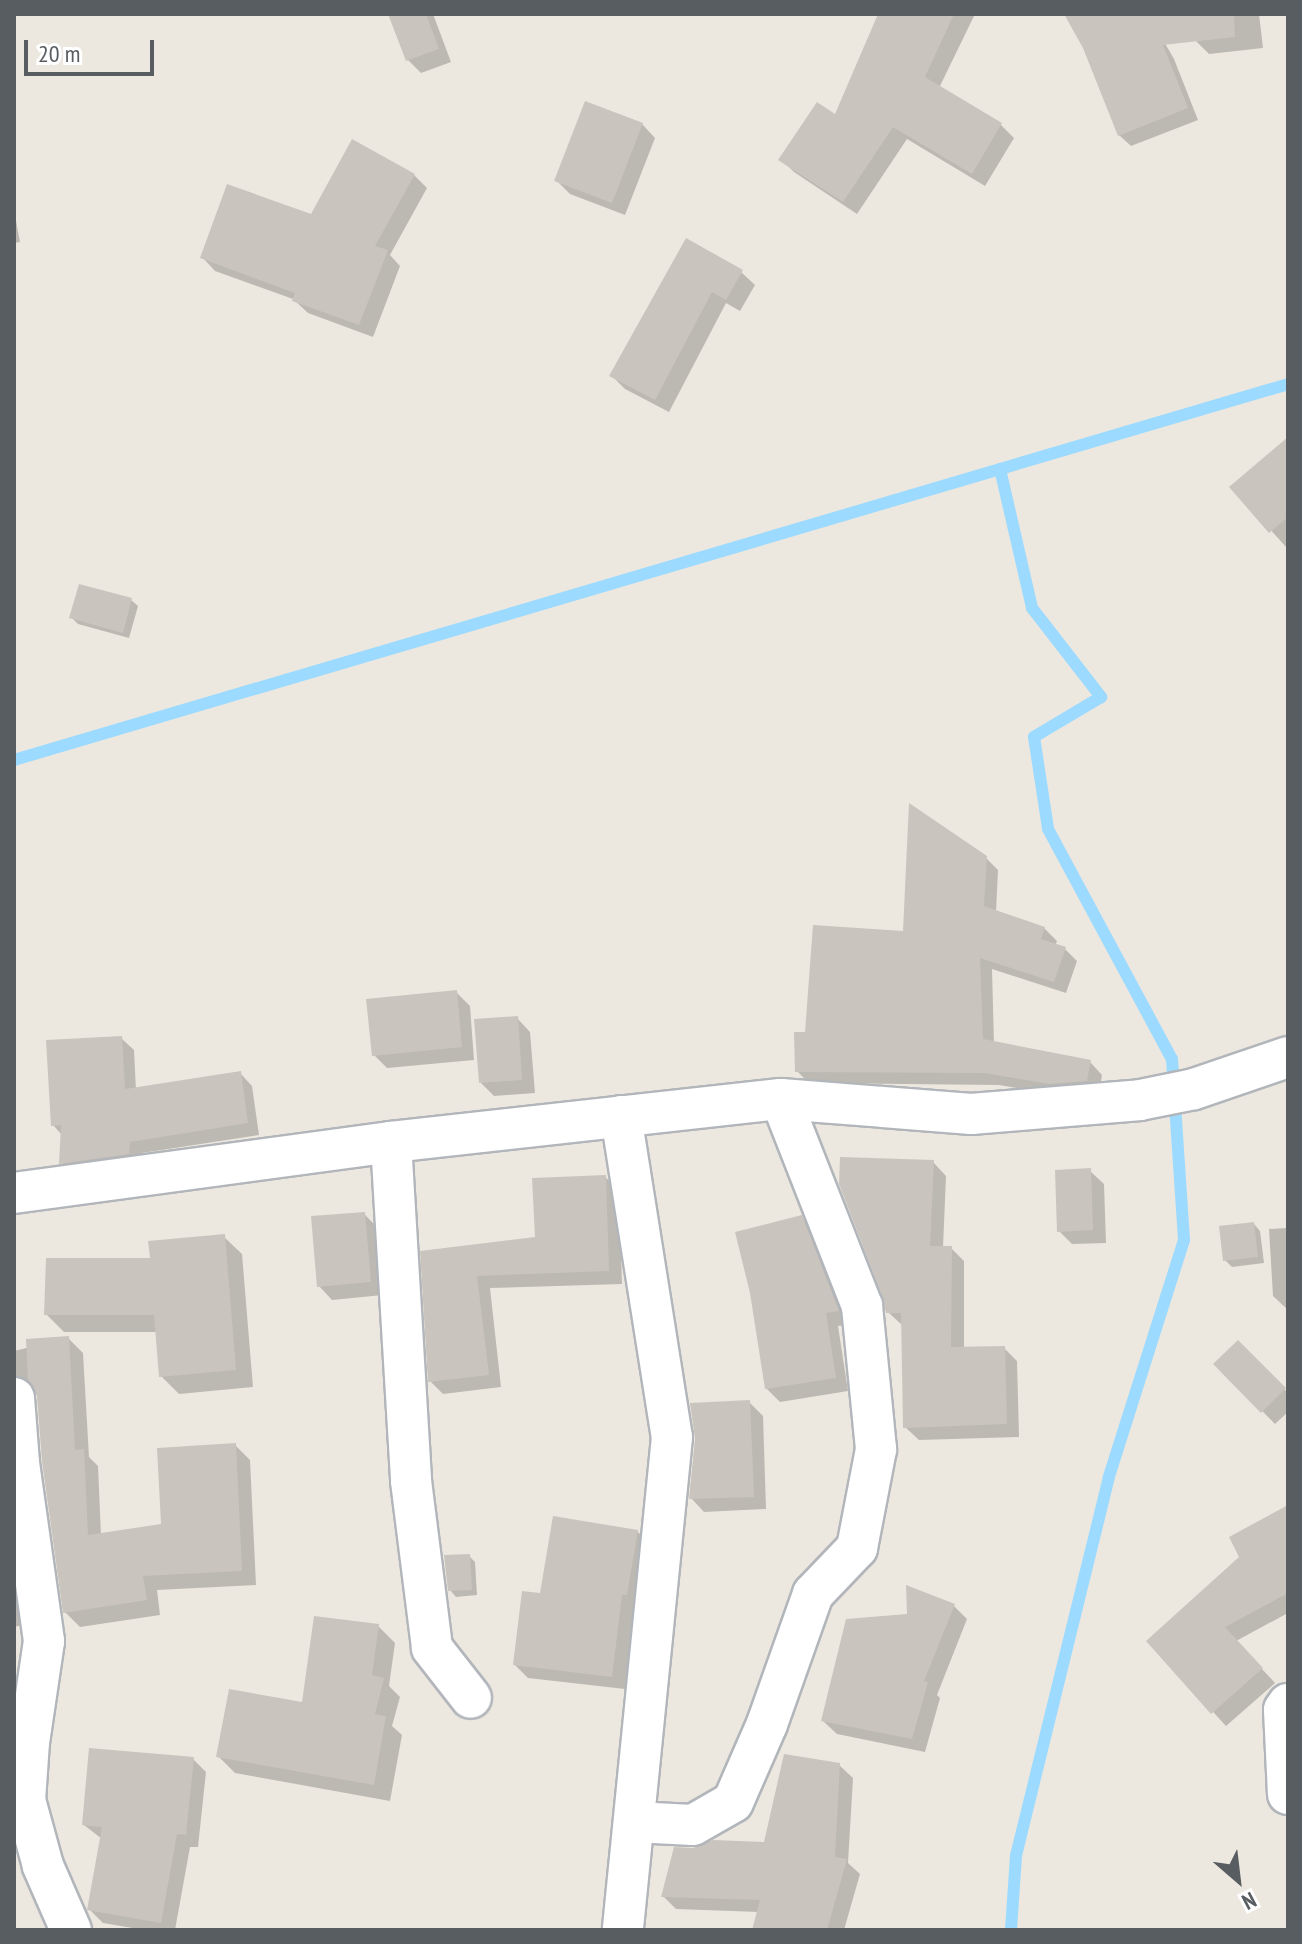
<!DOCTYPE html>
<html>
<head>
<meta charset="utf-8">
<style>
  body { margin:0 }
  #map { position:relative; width:1302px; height:1944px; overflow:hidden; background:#ece8df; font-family:"PT Sans Narrow",sans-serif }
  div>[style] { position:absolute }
  .shadow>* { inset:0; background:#0003 }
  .stream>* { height:12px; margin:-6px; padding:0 6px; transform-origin:6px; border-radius:6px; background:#9cdaff }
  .building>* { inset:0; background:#c9c5be }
  .roads { filter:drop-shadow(2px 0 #b2b6bb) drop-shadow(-2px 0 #b2b6bb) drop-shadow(0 2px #b2b6bb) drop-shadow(0 -2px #b2b6bb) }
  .street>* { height:40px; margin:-20px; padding:0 20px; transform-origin:20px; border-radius:20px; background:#fff }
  span { translate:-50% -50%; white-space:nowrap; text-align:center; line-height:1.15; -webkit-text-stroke:6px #fff; paint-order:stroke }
  .frame { position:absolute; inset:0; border:16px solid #585d61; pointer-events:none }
  .north { position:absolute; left:1198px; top:1840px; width:80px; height:80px; -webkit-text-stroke:6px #fff; paint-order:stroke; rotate:152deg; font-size:22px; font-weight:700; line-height:32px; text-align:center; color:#585d61 }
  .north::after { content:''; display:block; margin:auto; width:28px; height:36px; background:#585d61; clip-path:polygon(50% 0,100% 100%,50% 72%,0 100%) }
  .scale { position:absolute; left:24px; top:40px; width:130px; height:36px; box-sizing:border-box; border:4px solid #585d61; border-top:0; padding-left:10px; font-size:24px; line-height:28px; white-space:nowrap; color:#585d61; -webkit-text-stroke:6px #fff; paint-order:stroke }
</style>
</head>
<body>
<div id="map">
  <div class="shadow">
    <i style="clip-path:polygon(390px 14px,433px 14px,451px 62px,421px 73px,408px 60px)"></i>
    <i style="clip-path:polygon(883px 14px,975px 14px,939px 88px,1001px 125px,1014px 138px,985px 186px,907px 139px,857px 214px,794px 172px,781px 159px,836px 117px)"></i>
    <i style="clip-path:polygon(1066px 14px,1148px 14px,1174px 59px,1198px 120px,1131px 146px,1119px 135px,1085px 47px)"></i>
    <i style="clip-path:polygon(1193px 14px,1259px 14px,1263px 48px,1209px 54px,1196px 41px)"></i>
    <i style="clip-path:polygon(642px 124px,655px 138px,625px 215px,570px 194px,556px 180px)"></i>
    <i style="clip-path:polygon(414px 175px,427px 188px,390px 255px,400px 266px,373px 337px,308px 313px,293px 299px,215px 271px,202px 257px)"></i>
    <i style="clip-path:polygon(14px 210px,20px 242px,14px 243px)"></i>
    <i style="clip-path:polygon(687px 240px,741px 272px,755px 285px,740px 311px,726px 303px,669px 412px,625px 389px,612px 376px)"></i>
    <i style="clip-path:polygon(1288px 439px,1288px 545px,1286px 547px,1232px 487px)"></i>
    <i style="clip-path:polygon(131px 600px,138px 606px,129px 638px,78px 624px,72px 618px)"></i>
    <i style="clip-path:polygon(985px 857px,998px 870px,996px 912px,1044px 928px,1057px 941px,1055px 946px,1065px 949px,1077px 961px,1066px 993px,992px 969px,994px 1043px,1090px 1062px,1102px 1075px,1099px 1093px,1063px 1096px,999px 1085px,809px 1083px,797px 1071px,807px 1034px)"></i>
    <i style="clip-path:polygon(456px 992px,470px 1006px,474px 1060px,387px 1068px,374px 1055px)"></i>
    <i style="clip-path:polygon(517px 1018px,530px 1032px,535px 1093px,494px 1096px,481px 1083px)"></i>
    <i style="clip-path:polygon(121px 1038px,134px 1050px,136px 1090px,240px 1073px,252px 1086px,259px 1135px,142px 1153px,141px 1166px,74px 1175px,62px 1163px,62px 1135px,53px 1125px)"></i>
    <i style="clip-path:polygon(933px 1162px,946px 1176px,943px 1248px,951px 1248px,964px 1261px,964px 1349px,1004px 1348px,1017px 1361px,1019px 1437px,919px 1440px,905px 1427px,903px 1326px,888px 1312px)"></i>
    <i style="clip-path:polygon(1090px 1171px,1104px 1184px,1106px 1243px,1072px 1244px,1059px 1231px)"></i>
    <i style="clip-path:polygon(605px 1177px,619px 1190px,622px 1284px,490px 1288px,501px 1387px,443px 1394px,430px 1381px,423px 1252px,537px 1239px)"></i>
    <i style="clip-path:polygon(364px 1214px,377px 1227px,383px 1295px,332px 1300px,319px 1286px)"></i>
    <i style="clip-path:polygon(801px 1217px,814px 1230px,851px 1324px,838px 1326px,848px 1391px,780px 1402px,766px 1388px)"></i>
    <i style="clip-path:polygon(1254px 1224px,1260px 1231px,1264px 1263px,1232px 1267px,1225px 1260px)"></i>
    <i style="clip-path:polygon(1288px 1228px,1288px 1309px,1287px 1309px,1273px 1296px,1269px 1229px)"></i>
    <i style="clip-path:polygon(224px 1237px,242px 1254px,253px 1387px,179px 1394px,161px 1376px,158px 1332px,64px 1332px,46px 1314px,152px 1260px)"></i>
    <i style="clip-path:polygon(68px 1338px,83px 1353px,89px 1457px,98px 1466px,101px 1535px,163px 1526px,235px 1445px,250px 1460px,256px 1585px,157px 1590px,160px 1615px,80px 1627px,65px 1612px,39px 1395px,27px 1389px,14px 1398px,14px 1351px)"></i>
    <i style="clip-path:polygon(1238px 1342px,1288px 1393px,1288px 1412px,1275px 1424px,1216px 1364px)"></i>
    <i style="clip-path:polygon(749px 1402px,763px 1416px,766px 1509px,704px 1512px,691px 1498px)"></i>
    <i style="clip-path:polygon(14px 1508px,30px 1623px,14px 1627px)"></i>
    <i style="clip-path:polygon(1288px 1508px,1288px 1613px,1236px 1641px,1275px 1683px,1226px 1726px,1148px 1641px,1242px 1557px)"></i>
    <i style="clip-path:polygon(637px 1531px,651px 1545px,640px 1608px,635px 1607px,625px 1689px,528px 1678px,515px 1665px,542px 1595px)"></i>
    <i style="clip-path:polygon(469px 1556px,475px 1562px,477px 1595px,456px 1597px,450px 1590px)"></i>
    <i style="clip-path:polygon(954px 1606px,967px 1619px,937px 1695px,940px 1698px,925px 1752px,837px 1734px,823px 1721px,909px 1616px)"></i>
    <i style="clip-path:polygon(378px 1626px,395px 1643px,389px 1686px,400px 1697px,392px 1726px,402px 1735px,390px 1801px,235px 1773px,218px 1756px,304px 1704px)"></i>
    <i style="clip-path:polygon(193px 1759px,206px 1772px,198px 1847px,190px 1847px,175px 1930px,144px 1930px,103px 1923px,90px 1910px,102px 1839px,84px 1825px)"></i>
    <i style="clip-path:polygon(839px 1765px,853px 1778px,848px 1863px,860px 1874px,844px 1930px,754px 1930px,759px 1912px,676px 1909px,663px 1896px,766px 1844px)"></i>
  </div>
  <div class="stream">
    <i style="left:1000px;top:469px;width:143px;rotate:77deg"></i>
    <i style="left:1032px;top:608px;width:113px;rotate:52.2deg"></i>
    <i style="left:1101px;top:697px;width:78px;rotate:149.2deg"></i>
    <i style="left:1034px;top:737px;width:93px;rotate:81.3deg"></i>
    <i style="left:1048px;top:829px;width:261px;rotate:61.7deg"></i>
    <i style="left:1172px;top:1059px;width:181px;rotate:86.2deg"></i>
    <i style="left:1184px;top:1240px;width:249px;rotate:107.6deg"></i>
    <i style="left:1109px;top:1477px;width:390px;rotate:103.8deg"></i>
    <i style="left:1016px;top:1856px;width:74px;rotate:93.9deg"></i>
    <i style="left:14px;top:760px;width:1328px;rotate:-16.44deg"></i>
  </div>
  <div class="building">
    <i style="clip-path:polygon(388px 14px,426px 14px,439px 49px,406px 61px)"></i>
    <i style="clip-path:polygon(878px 14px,954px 14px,925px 77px,1002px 123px,972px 174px,893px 127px,843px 202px,778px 160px,817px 102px,835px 114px)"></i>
    <i style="clip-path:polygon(1064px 14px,1234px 14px,1235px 37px,1163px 45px,1188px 108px,1118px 136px,1083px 48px)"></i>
    <i style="clip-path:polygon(585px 101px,643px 123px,612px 203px,554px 181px)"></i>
    <i style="clip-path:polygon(352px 139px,415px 174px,375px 246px,388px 250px,359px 325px,292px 301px,295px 293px,200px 258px,227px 184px,311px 214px)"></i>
    <i style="clip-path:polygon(686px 238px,743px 270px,726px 300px,712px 292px,655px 400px,609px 376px)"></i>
    <i style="clip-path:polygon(1288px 437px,1288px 517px,1269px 533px,1229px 487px)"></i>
    <i style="clip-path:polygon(79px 584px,132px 598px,123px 633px,69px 618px)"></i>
    <i style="clip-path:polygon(909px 803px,987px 856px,984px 906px,1045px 927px,1041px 939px,1066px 947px,1054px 982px,980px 958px,983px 1039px,1091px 1060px,1087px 1081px,1049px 1084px,985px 1073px,795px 1072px,794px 1032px,805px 1032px,813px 925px,903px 931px)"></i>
    <i style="clip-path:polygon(457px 990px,462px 1047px,372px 1056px,366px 999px)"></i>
    <i style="clip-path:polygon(518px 1016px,522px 1080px,479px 1083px,474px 1019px)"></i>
    <i style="clip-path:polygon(122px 1036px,125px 1089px,241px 1071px,248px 1123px,130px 1142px,129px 1154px,59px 1164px,61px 1125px,51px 1126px,46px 1040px)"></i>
    <i style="clip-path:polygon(840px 1157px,934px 1160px,930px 1246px,952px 1246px,951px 1347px,1005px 1346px,1007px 1424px,903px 1428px,901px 1313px,886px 1313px,883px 1298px,839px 1184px)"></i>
    <i style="clip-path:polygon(1091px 1168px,1093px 1230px,1057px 1232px,1055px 1170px)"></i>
    <i style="clip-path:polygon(606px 1175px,609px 1271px,477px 1276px,489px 1375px,428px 1382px,420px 1251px,535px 1237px,532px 1178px)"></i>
    <i style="clip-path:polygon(365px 1212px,371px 1282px,317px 1287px,311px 1216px)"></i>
    <i style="clip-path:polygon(802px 1215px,839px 1311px,826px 1313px,836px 1378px,765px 1389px,750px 1293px,735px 1232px)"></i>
    <i style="clip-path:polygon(1254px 1222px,1258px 1257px,1223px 1261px,1219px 1226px)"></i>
    <i style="clip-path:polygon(225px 1234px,236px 1370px,159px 1377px,154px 1315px,44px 1315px,46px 1258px,150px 1258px,148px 1241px)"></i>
    <i style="clip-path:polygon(69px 1336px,75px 1450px,84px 1449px,88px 1535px,161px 1524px,157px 1448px,236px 1443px,242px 1571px,143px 1576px,147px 1600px,63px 1613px,42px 1461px,37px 1396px,28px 1381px,26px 1339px)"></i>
    <i style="clip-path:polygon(1238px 1340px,1286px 1388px,1261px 1413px,1213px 1364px)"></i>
    <i style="clip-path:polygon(750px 1400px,754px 1497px,689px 1499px,695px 1439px,690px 1403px)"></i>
    <i style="clip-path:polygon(1288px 1505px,1288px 1593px,1225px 1627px,1263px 1668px,1211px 1714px,1146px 1641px,1239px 1557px,1229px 1537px)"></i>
    <i style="clip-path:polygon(553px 1516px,638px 1530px,627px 1595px,622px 1595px,612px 1677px,513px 1665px,522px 1591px,540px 1593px)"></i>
    <i style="clip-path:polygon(470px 1554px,472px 1590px,448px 1591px,444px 1555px)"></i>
    <i style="clip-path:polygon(906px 1585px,955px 1604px,924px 1681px,928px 1682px,912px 1739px,821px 1721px,846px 1619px,907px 1614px)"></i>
    <i style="clip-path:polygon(314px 1616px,379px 1624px,372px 1675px,384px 1678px,375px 1714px,386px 1716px,374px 1785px,216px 1757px,229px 1689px,302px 1702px)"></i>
    <i style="clip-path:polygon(89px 1748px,194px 1757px,186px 1835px,177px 1834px,161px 1923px,87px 1910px,102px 1827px,82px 1825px)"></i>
    <i style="clip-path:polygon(784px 1754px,840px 1763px,835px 1857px,847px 1859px,827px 1930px,752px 1930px,760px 1900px,661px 1897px,674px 1847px,693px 1848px,713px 1840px,764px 1842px)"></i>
  </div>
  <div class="roads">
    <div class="street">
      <i style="left:621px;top:1116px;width:325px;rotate:81deg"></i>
      <i style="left:672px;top:1437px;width:495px;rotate:95.7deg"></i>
      <i style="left:391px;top:1142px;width:340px;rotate:86.6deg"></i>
      <i style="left:411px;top:1481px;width:168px;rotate:82.8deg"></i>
      <i style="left:432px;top:1648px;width:63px;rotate:52deg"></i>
      <i style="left:14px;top:1193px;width:380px;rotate:-7.7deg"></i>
      <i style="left:391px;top:1142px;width:392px;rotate:-6.3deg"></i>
      <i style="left:781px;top:1099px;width:191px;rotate:4.5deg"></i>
      <i style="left:971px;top:1114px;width:170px;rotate:-4.7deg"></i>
      <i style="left:1140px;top:1100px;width:55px;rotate:-11.5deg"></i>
      <i style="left:1194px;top:1089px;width:99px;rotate:-18.8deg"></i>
      <i style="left:14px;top:1398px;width:65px;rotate:85.6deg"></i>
      <i style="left:19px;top:1463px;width:180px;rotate:82deg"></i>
      <i style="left:44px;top:1641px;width:102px;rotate:98.4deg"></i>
      <i style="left:29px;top:1742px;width:58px;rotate:93.9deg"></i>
      <i style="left:25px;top:1800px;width:68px;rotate:74.7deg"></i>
      <i style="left:43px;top:1866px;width:70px;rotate:66.4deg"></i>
      <i style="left:1288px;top:1704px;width:7px;rotate:124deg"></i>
      <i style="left:1284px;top:1710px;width:84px;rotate:87.3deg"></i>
      <i style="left:634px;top:1822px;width:59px;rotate:2.9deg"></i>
      <i style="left:693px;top:1825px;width:46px;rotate:-29.9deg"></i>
      <i style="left:733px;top:1802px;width:85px;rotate:-66.4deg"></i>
      <i style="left:767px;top:1724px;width:138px;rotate:-70.5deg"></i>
      <i style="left:813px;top:1594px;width:64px;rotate:-46.3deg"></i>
      <i style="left:857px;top:1548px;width:101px;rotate:-79.1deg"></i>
      <i style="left:876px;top:1449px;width:144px;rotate:-95.6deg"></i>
      <i style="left:862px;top:1306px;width:222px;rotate:-111.4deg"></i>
    </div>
  </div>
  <div class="frame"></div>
  <div class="north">N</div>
  <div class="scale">20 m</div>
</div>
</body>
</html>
